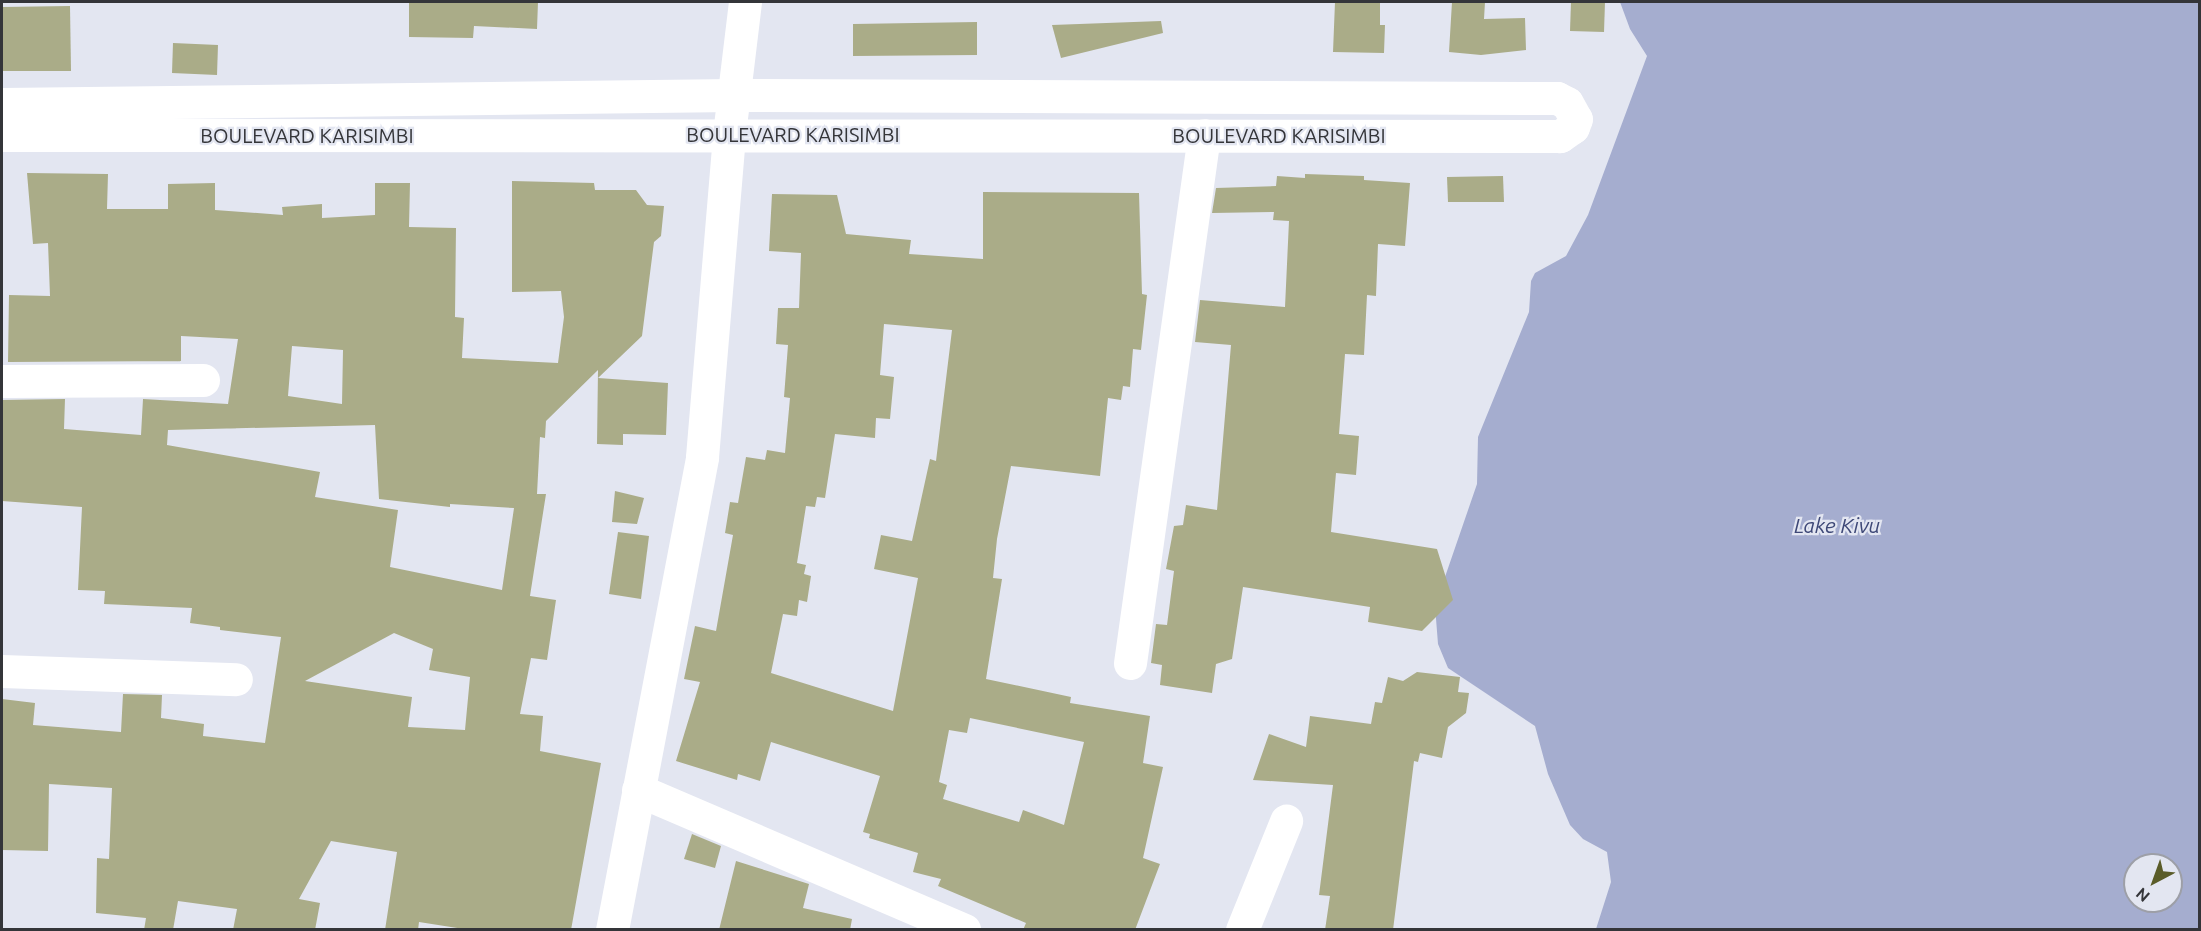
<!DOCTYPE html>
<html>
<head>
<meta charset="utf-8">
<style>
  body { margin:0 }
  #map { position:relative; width:2201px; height:931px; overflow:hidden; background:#e3e6f1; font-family:Ubuntu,sans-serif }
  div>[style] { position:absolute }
  .water>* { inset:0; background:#a5adcf }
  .building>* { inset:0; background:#aaac88 }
  .minor>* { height:33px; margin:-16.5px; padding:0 16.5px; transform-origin:16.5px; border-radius:16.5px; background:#fff }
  span { translate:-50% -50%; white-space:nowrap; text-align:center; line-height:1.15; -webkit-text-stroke:4.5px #e3e6f1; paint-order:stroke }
  .street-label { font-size:20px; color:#343539 }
  .water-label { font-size:21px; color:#3e4877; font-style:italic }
  .frame { position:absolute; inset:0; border:3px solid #343539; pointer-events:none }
  .north { position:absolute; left:2123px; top:853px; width:60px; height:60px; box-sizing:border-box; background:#e3e6f1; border:2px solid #9d9fa7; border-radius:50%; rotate:221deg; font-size:16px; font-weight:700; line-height:24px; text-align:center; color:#343539 }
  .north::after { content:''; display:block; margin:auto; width:21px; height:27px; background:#5a5c29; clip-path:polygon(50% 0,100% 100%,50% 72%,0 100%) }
</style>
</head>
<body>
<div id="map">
  <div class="water">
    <i style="clip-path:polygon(evenodd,1620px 2px,2199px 2px,2199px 929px,1596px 929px,1611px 882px,1607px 852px,1583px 839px,1570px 825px,1548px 774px,1535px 726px,1448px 668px,1438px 644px,1435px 606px,1477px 484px,1478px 437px,1529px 312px,1531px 281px,1535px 273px,1566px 256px,1588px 215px,1647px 56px,1630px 29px,1620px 2px,2135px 865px,2171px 865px,2171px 901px,2135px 901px,2135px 865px)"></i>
  </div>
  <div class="building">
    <i style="clip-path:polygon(409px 2px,538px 2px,537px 29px,474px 26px,473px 38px,409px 37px)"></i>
    <i style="clip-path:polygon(1335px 2px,1380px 2px,1380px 25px,1385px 25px,1384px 53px,1333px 52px)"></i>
    <i style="clip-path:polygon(1452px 2px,1485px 2px,1484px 19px,1525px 18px,1526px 50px,1481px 55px,1449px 52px)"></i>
    <i style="clip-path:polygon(1571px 2px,1605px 2px,1604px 32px,1570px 31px)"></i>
    <i style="clip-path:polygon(70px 6px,71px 71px,2px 71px,2px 7px)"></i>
    <i style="clip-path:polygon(1161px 21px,1163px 33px,1061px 58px,1052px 25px)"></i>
    <i style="clip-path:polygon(977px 22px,977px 55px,853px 56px,853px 24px)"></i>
    <i style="clip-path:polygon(173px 43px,218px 45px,217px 75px,172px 73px)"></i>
    <i style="clip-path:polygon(evenodd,27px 173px,108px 174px,107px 209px,168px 209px,168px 184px,215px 183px,215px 210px,283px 215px,282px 207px,322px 204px,322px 218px,375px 215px,375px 183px,410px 183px,409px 227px,456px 228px,455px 317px,464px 318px,462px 358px,558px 363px,564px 317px,561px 291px,512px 292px,512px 181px,594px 183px,595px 190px,636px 190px,647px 205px,664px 206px,661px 236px,654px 242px,642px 336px,598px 378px,668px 383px,666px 435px,623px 434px,623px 445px,597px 444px,598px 370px,546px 421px,545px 438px,540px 437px,537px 494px,546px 494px,530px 596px,556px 600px,547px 660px,531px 658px,520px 714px,543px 716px,540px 751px,601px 763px,571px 930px,470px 930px,419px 922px,418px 930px,385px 930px,397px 852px,331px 841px,299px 899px,320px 903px,315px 930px,233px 930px,237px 909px,178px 901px,173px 930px,144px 930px,146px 918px,96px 913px,97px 858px,109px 859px,112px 788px,49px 784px,48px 851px,2px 850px,2px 699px,35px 703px,33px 725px,121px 732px,123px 694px,162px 695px,161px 718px,204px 724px,203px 736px,265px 743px,281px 637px,220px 630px,220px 627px,190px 623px,192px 608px,104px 604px,105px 591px,78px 590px,82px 507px,2px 501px,2px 400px,65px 399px,64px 429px,141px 435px,143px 399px,228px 404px,238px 339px,181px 336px,181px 361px,8px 362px,9px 295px,50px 296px,48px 243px,33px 244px,27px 173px,292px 346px,343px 350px,342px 404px,288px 396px,292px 346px,27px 173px,375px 425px,379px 499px,450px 507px,450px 504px,514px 508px,502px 590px,390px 567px,398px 510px,315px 497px,320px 472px,167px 445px,168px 430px,375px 425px,27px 173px,394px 633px,433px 649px,429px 670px,470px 677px,465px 730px,408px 727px,412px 697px,305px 681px,394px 633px)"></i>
    <i style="clip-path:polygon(1305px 174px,1364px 176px,1364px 180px,1410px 183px,1405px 246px,1378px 244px,1376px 296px,1367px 295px,1364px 355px,1345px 354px,1339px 434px,1359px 436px,1356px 475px,1336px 473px,1331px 532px,1437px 549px,1453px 600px,1422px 631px,1368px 622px,1370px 607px,1243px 587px,1232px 659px,1216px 664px,1212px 693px,1160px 685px,1162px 665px,1151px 663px,1156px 624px,1167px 625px,1174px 571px,1166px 569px,1174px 526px,1183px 525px,1186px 505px,1217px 510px,1231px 345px,1195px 342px,1200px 300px,1285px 307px,1289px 221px,1273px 220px,1274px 212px,1212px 213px,1216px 188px,1276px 186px,1277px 176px,1305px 178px)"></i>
    <i style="clip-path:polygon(1503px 176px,1504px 202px,1448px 202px,1447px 177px)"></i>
    <i style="clip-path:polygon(evenodd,983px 192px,1139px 193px,1142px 294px,1147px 295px,1141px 350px,1133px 349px,1130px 387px,1123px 386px,1121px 400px,1108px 398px,1100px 476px,1011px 466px,997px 539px,993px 578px,1002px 579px,986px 679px,1071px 697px,1070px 703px,1150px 716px,1143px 763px,1163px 767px,1143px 858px,1160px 864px,1135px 930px,1023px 930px,1026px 923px,938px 886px,941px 879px,913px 872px,918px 853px,869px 838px,870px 834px,863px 832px,880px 776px,771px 742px,760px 781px,738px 774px,737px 780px,676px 761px,700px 682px,684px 679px,695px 626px,716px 631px,733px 535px,725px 533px,730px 502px,738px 503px,746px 457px,765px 460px,767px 450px,785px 453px,790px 398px,784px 397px,788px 345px,776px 344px,778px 308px,799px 308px,801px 253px,769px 251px,772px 194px,837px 195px,846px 234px,911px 240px,909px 254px,983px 259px,983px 192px,884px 324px,952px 330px,936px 461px,930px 459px,912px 541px,881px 535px,874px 569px,918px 578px,893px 711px,771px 673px,783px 614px,797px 616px,799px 600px,807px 602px,811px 576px,804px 574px,806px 565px,797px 563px,806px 506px,815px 507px,817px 497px,825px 498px,835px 434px,875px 438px,876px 418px,890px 419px,894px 377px,880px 375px,884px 324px,983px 192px,970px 718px,1084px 742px,1064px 825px,1023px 810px,1019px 822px,943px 799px,947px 785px,939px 782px,949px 730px,967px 733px,970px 718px)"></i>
    <i style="clip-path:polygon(615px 491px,644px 498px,637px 524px,612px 522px)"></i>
    <i style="clip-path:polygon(618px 532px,649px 536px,641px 599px,609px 594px)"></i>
    <i style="clip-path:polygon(1417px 672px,1460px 677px,1458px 692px,1469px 693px,1466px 713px,1448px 727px,1442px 758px,1420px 753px,1418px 762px,1414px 761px,1393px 930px,1325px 930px,1330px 896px,1319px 895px,1333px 785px,1253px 780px,1269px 734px,1306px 747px,1310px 716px,1371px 724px,1375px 702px,1382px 703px,1388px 677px,1403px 681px)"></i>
    <i style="clip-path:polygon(692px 834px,721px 846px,715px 868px,684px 859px)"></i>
    <i style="clip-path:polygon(736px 861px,809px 884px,803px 908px,852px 919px,850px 930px,719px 930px)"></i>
  </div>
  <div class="minor">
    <i style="left:2px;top:104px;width:732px;rotate:-0.7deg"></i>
    <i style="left:734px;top:95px;width:823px;rotate:0.21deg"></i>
    <i style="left:1557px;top:98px;width:11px;rotate:27deg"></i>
    <i style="left:1567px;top:103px;width:18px;rotate:61deg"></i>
    <i style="left:1576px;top:119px;width:9px;rotate:111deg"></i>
    <i style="left:1573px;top:127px;width:16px;rotate:145deg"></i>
    <i style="left:1560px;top:136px;width:1558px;rotate:-179.96deg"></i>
    <i style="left:2px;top:381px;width:201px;rotate:-0.3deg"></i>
    <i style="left:1130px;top:663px;width:533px;rotate:-82.02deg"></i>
    <i style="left:2px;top:671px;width:234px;rotate:2deg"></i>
    <i style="left:638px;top:790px;width:355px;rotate:23.2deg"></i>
    <i style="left:612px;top:930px;width:481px;rotate:-79.2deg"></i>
    <i style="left:702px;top:457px;width:324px;rotate:-85.2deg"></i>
    <i style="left:729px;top:134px;width:133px;rotate:-83.1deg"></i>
    <i style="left:1242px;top:930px;width:118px;rotate:-68deg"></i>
  </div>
  <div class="street-label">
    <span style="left:793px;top:134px">BOULEVARD KARISIMBI</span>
    <span style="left:307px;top:135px">BOULEVARD KARISIMBI</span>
    <span style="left:1279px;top:135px">BOULEVARD KARISIMBI</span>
  </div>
  <div class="water-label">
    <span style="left:1837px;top:525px">Lake Kivu</span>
  </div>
  <div class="frame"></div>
  <div class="north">N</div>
</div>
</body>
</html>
